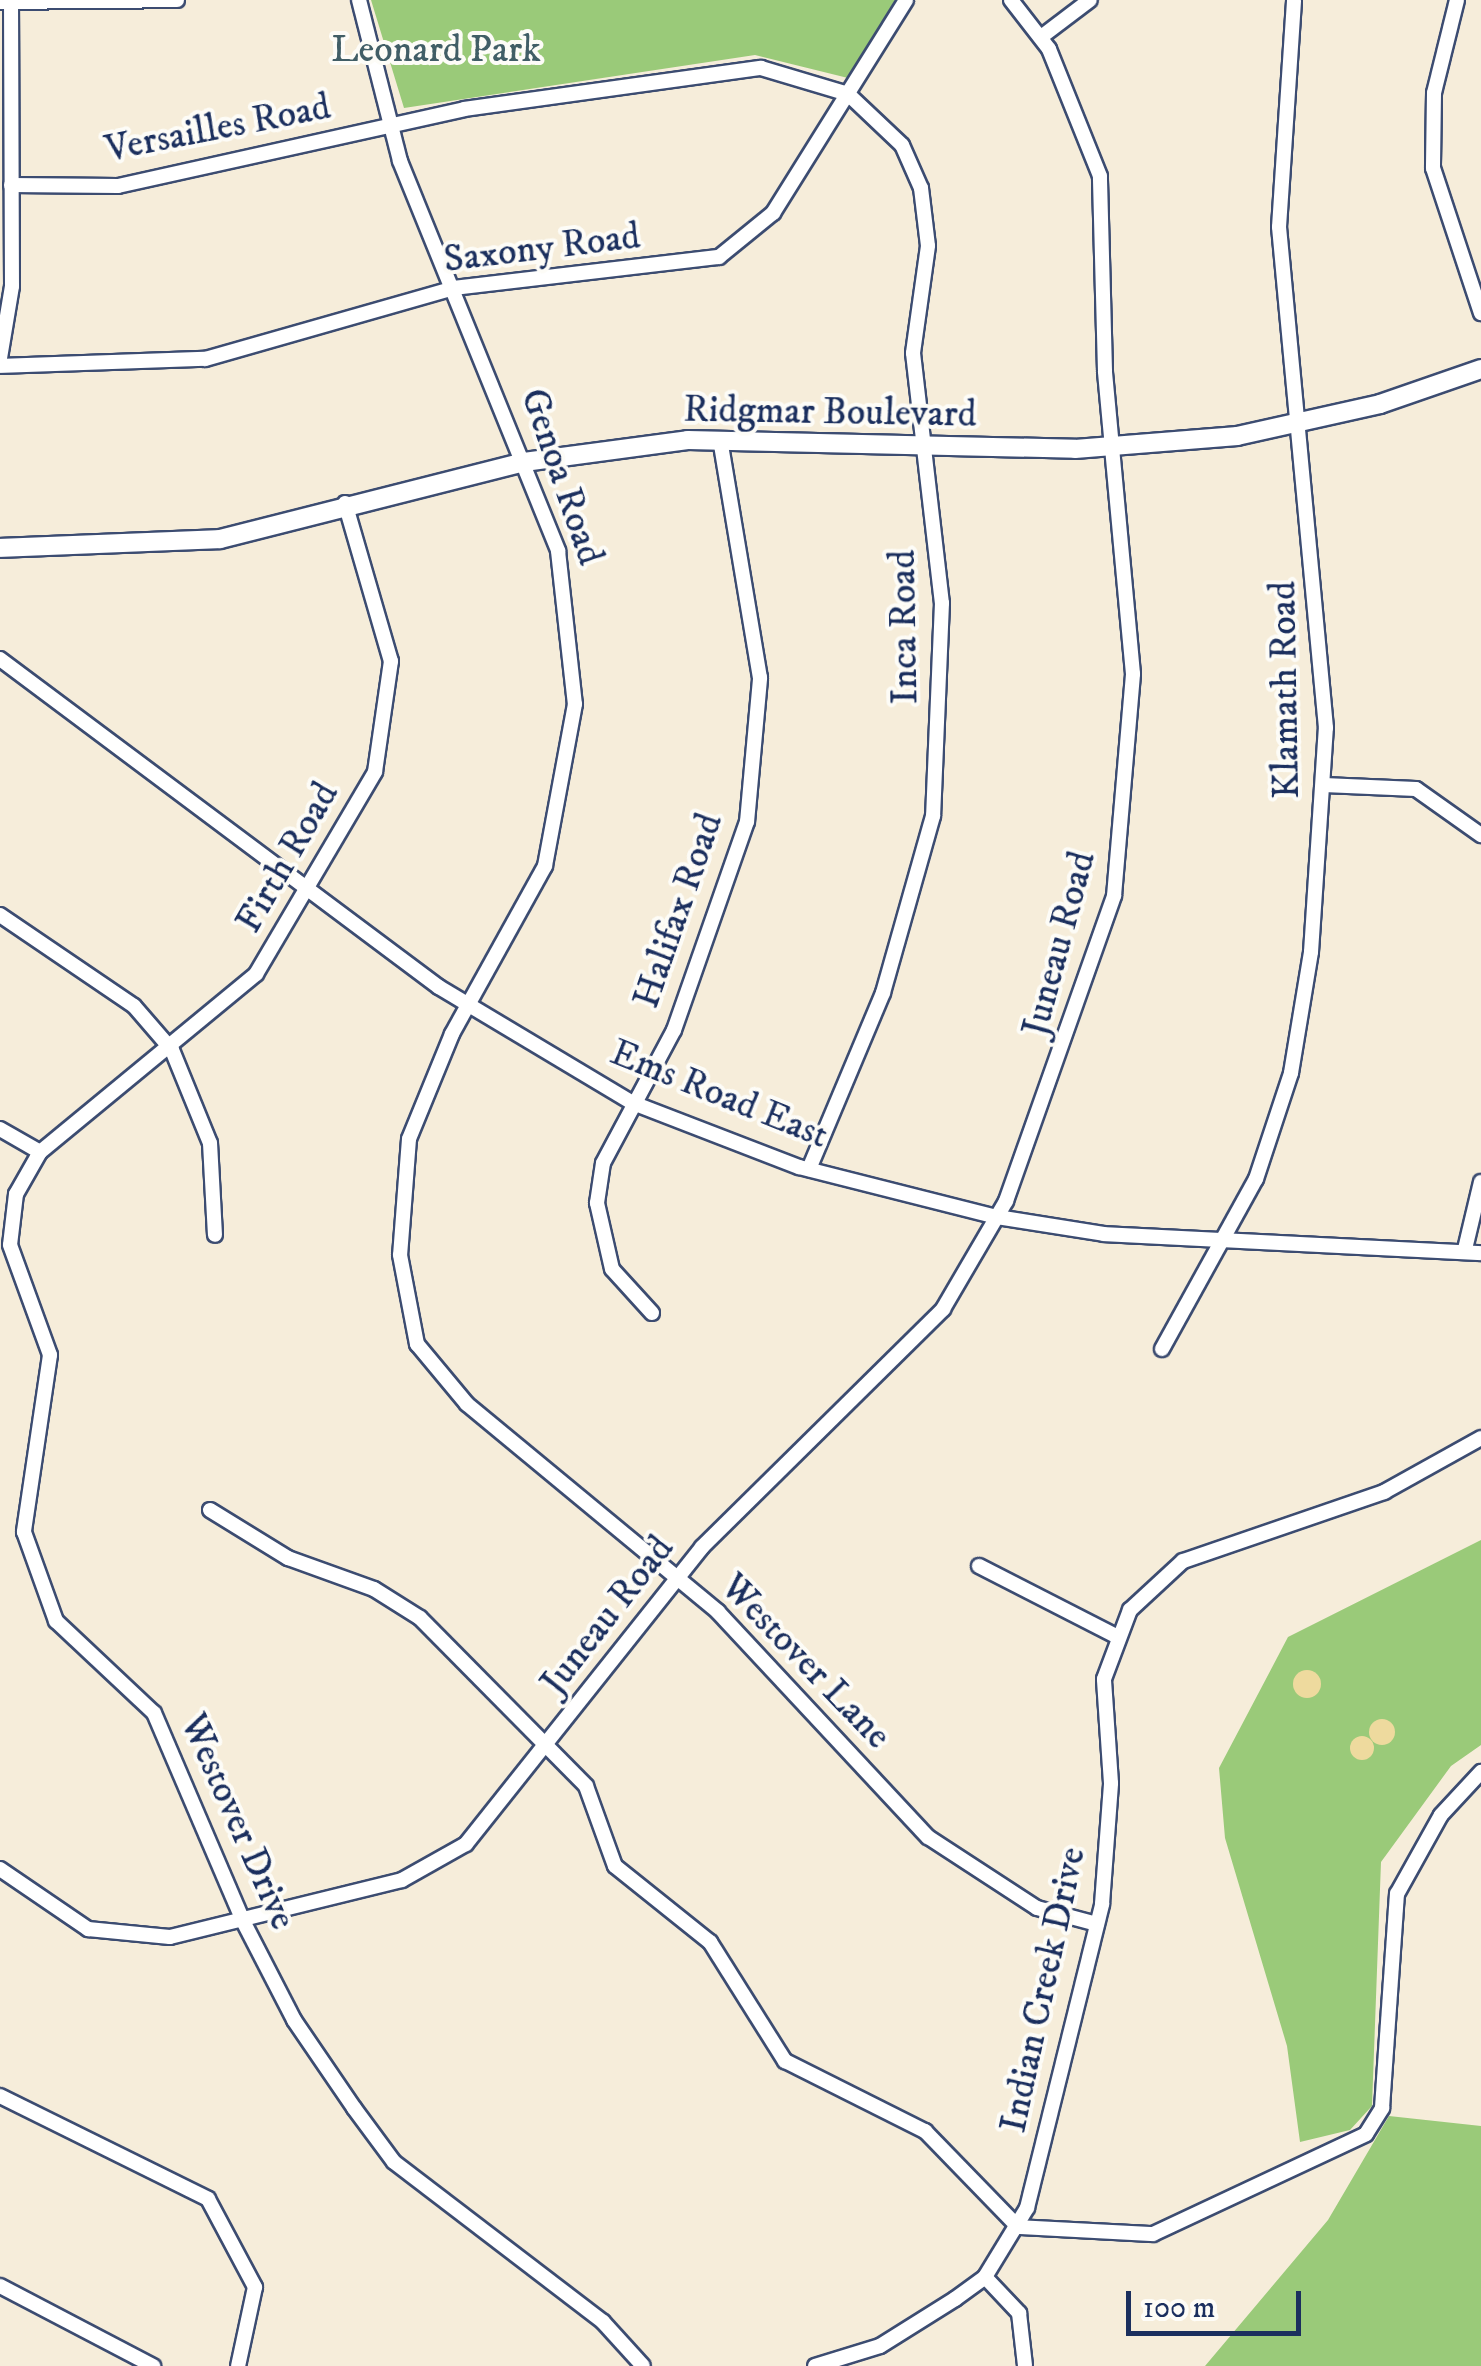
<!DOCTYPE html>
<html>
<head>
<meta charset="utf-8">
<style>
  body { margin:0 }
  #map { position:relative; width:1481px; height:2366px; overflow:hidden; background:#f6edda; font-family:"IM FELL DW Pica",serif }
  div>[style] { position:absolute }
  .green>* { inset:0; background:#9aca79 }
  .sand>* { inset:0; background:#eeda9e }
  .round { border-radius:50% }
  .roads { filter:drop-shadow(2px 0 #3c4c71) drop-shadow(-2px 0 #3c4c71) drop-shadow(0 2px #3c4c71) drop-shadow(0 -2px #3c4c71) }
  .minor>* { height:14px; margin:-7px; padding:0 7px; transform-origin:7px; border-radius:7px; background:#fff }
  .tertiary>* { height:18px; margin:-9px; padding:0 9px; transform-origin:9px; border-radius:9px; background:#fff }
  span { translate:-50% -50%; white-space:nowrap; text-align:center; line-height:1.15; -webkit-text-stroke:8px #fdfcf7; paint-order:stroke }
  .park-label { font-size:38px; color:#415e66 }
  .street-label { font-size:38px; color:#1b2f5e }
  .scale { position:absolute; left:1126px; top:2291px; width:175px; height:45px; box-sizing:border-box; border:5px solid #1b2f5e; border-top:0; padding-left:12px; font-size:30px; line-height:35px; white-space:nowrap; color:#1b2f5e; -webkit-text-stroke:8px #fdfcf7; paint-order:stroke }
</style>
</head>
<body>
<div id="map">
  <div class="green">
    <i style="clip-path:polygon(371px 0,895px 0,848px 78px,755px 55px,404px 108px)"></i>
    <i style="clip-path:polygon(1481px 1540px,1481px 1745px,1451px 1766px,1381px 1862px,1372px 2106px,1350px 2130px,1300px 2142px,1287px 2046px,1225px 1838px,1219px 1768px,1288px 1637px)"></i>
    <i style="clip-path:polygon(1389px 2116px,1481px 2126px,1481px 2366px,1205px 2366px,1328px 2220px)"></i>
  </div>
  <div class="sand">
    <i class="round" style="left:1293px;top:1670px;width:28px;height:28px"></i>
    <i class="round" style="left:1369px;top:1719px;width:26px;height:26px"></i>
    <i class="round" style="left:1350px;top:1736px;width:24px;height:24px"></i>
  </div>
  <div class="roads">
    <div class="minor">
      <i style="left:359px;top:0;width:166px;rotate:75.7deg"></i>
      <i style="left:400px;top:161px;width:421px;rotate:67.9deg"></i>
      <i style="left:558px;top:551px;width:154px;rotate:83.7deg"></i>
      <i style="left:575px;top:704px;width:165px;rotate:100.5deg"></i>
      <i style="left:545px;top:866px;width:192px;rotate:119deg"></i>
      <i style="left:452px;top:1034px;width:113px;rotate:112.3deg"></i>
      <i style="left:409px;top:1139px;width:116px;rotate:94.4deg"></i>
      <i style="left:400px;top:1255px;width:91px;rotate:79.2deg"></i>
      <i style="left:417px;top:1344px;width:78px;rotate:50.2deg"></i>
      <i style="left:467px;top:1404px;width:326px;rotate:39.6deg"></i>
      <i style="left:718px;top:1612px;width:308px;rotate:47deg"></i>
      <i style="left:928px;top:1837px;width:130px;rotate:33.1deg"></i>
      <i style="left:1037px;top:1908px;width:62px;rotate:14.9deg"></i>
      <i style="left:1457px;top:0;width:96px;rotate:103.9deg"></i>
      <i style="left:1434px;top:93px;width:75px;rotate:90.8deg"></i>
      <i style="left:1433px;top:168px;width:153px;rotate:71.7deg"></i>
      <i style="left:0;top:2px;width:177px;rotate:-0.6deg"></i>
      <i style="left:1041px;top:37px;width:61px;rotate:-37.1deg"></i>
      <i style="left:11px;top:185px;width:107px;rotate:0.5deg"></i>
      <i style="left:118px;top:186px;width:354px;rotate:-12.5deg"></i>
      <i style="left:464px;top:109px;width:300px;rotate:-7.9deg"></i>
      <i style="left:761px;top:68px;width:91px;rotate:16.6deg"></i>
      <i style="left:848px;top:94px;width:74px;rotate:43.4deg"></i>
      <i style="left:902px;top:145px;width:47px;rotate:66.2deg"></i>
      <i style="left:921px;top:188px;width:58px;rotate:83.1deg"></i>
      <i style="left:928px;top:246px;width:108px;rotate:98deg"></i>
      <i style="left:913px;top:353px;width:252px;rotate:83.4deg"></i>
      <i style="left:942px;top:603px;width:213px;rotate:92.4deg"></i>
      <i style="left:933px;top:816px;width:184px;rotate:105.8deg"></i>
      <i style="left:883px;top:993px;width:191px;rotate:112.8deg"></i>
      <i style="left:0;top:358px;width:73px;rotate:-80.5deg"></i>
      <i style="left:12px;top:286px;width:286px;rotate:-90.2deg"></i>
      <i style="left:0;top:366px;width:205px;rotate:-2deg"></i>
      <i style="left:205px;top:359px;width:259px;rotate:-15.9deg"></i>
      <i style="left:454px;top:288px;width:267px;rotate:-6.7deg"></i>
      <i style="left:719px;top:257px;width:70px;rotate:-39.2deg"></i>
      <i style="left:773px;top:213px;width:251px;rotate:-58deg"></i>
      <i style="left:345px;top:503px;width:165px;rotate:73.8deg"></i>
      <i style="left:391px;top:661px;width:112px;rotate:98.2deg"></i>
      <i style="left:375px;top:772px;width:234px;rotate:120.5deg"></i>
      <i style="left:256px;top:974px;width:280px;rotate:140.5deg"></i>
      <i style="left:40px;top:1152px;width:48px;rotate:119.7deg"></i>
      <i style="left:16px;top:1194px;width:51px;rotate:96.7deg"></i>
      <i style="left:10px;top:1245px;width:117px;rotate:70deg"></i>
      <i style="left:50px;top:1355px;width:179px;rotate:98.4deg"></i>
      <i style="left:24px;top:1532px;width:95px;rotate:70.2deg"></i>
      <i style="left:56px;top:1621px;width:134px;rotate:43.2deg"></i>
      <i style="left:154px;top:1713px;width:226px;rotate:66.8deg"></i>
      <i style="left:243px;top:1921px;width:111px;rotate:62.7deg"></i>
      <i style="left:294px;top:2020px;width:107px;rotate:55.7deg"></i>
      <i style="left:354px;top:2108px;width:67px;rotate:53.5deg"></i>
      <i style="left:394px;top:2162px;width:263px;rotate:37.4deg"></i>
      <i style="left:603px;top:2322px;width:59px;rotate:47.7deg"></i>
      <i style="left:0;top:659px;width:548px;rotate:36.77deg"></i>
      <i style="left:439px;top:987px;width:226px;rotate:30.9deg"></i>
      <i style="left:633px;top:1103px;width:178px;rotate:21.1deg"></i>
      <i style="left:799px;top:1167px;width:204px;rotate:14.2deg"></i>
      <i style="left:997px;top:1217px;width:108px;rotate:9deg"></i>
      <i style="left:1104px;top:1234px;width:377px;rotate:2.9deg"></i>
      <i style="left:1324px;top:785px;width:92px;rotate:2.5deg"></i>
      <i style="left:1416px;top:789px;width:80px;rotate:35.3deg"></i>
      <i style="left:0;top:915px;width:162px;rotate:34.2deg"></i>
      <i style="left:134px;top:1006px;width:58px;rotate:49.2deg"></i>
      <i style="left:172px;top:1050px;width:100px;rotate:67.8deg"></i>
      <i style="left:210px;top:1143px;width:92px;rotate:86.9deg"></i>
      <i style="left:0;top:1129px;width:46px;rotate:29.9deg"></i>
      <i style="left:1465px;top:1249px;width:69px;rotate:-76.6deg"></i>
      <i style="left:652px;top:1313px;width:59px;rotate:-132.3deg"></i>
      <i style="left:612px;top:1269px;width:68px;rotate:-102.8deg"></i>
      <i style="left:597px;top:1203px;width:40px;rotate:-81.5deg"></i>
      <i style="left:603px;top:1163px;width:151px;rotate:-61.9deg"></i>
      <i style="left:674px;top:1030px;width:220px;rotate:-70.7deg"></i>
      <i style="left:747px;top:822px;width:145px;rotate:-84.8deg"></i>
      <i style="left:760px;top:678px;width:242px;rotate:-99.5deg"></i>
      <i style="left:1162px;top:1349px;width:194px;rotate:-61.1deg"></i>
      <i style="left:1256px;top:1179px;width:112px;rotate:-71.7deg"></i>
      <i style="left:1291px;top:1073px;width:123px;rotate:-80.6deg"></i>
      <i style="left:1311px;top:952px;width:225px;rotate:-86.2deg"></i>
      <i style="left:1326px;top:728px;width:503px;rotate:-95.36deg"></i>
      <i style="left:1279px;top:227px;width:227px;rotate:-86.2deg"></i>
      <i style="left:210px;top:1510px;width:92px;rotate:31.6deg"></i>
      <i style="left:288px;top:1558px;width:91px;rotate:19.8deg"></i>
      <i style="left:374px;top:1589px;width:54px;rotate:32.2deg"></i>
      <i style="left:420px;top:1618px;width:236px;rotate:45.3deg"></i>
      <i style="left:586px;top:1786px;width:85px;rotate:70.1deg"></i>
      <i style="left:615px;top:1866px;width:122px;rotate:38.7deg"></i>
      <i style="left:710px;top:1942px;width:141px;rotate:57.8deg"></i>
      <i style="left:785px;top:2061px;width:157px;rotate:26.6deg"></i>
      <i style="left:925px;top:2131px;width:134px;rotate:45.9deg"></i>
      <i style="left:1018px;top:2227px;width:135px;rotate:3deg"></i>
      <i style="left:1153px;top:2234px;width:235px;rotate:-25.1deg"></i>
      <i style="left:1366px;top:2134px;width:31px;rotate:-58deg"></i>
      <i style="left:1382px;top:2108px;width:215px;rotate:-86deg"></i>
      <i style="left:1397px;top:1894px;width:90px;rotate:-60.9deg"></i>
      <i style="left:1441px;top:1815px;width:59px;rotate:-47.1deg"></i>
      <i style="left:979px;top:1566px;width:154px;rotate:27.1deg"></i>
      <i style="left:0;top:1869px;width:107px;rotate:34.3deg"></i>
      <i style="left:88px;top:1929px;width:82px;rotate:5.6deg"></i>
      <i style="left:170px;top:1937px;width:239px;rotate:-13.8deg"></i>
      <i style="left:402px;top:1880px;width:73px;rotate:-29.4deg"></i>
      <i style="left:466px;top:1844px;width:379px;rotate:-51.5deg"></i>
      <i style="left:702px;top:1547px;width:339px;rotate:-44.6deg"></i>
      <i style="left:943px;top:1309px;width:125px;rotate:-59.7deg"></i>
      <i style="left:1006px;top:1201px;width:324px;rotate:-70.5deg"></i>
      <i style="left:1114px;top:896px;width:223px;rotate:-85.1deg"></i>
      <i style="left:1133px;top:674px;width:304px;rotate:-95.3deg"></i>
      <i style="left:1105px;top:371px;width:195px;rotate:-91.5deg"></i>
      <i style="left:1100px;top:176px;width:137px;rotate:-111.9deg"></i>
      <i style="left:1049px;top:49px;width:62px;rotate:-127.8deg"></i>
      <i style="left:0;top:2096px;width:232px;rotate:26.3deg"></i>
      <i style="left:208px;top:2199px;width:100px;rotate:61.9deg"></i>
      <i style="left:255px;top:2287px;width:81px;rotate:102.1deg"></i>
      <i style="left:985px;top:2277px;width:50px;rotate:46.6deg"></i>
      <i style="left:1019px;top:2313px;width:53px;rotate:83.5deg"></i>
      <i style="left:0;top:2286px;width:173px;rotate:27.6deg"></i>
      <i style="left:815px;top:2366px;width:68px;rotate:-17.1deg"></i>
      <i style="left:880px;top:2346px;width:89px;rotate:-32.1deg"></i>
      <i style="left:955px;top:2299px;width:37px;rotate:-36deg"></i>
      <i style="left:985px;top:2277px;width:81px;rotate:-58.7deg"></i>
      <i style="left:1027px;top:2208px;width:313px;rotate:-76.1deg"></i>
      <i style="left:1102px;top:1904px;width:121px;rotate:-85.7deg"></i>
      <i style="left:1111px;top:1783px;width:104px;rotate:-93.9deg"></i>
      <i style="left:1104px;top:1679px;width:74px;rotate:-69.4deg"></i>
      <i style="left:1130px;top:1610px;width:72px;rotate:-42.8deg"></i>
      <i style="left:1183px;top:1561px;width:213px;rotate:-18.9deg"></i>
      <i style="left:1384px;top:1492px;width:111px;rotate:-29.1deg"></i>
    </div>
    <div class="tertiary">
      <i style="left:0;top:548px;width:220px;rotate:-2.3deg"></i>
      <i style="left:220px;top:539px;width:314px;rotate:-14.2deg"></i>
      <i style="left:524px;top:462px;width:165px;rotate:-7.6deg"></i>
      <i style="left:688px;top:440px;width:387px;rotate:1.3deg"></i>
      <i style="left:1075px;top:449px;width:163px;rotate:-4.6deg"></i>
      <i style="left:1237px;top:436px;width:147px;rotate:-12.6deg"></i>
      <i style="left:1380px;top:404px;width:107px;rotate:-19.1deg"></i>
    </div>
  </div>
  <div class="park-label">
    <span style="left:436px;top:51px">Leonard Park</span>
  </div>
  <div class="street-label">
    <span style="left:218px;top:129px;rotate:-11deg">Versailles Road</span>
    <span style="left:542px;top:249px;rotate:-7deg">Saxony Road</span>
    <span style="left:830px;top:413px;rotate:1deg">Ridgmar Boulevard</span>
    <span style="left:561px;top:477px;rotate:71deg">Genoa Road</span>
    <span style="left:905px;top:627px;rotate:-91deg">Inca Road</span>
    <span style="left:1286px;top:690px;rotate:-91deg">Klamath Road</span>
    <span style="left:288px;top:858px;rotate:-60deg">Firth Road</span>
    <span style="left:679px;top:911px;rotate:-71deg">Halifax Road</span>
    <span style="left:1060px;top:944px;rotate:-75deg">Juneau Road</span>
    <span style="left:719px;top:1095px;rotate:22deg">Ems Road East</span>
    <span style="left:608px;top:1616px;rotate:-52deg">Juneau Road</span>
    <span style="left:805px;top:1662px;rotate:46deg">Westover Lane</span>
    <span style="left:237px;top:1822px;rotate:66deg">Westover Drive</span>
    <span style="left:1044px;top:1990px;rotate:-78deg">Indian Creek Drive</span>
  </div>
  <div class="scale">100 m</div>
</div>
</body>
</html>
